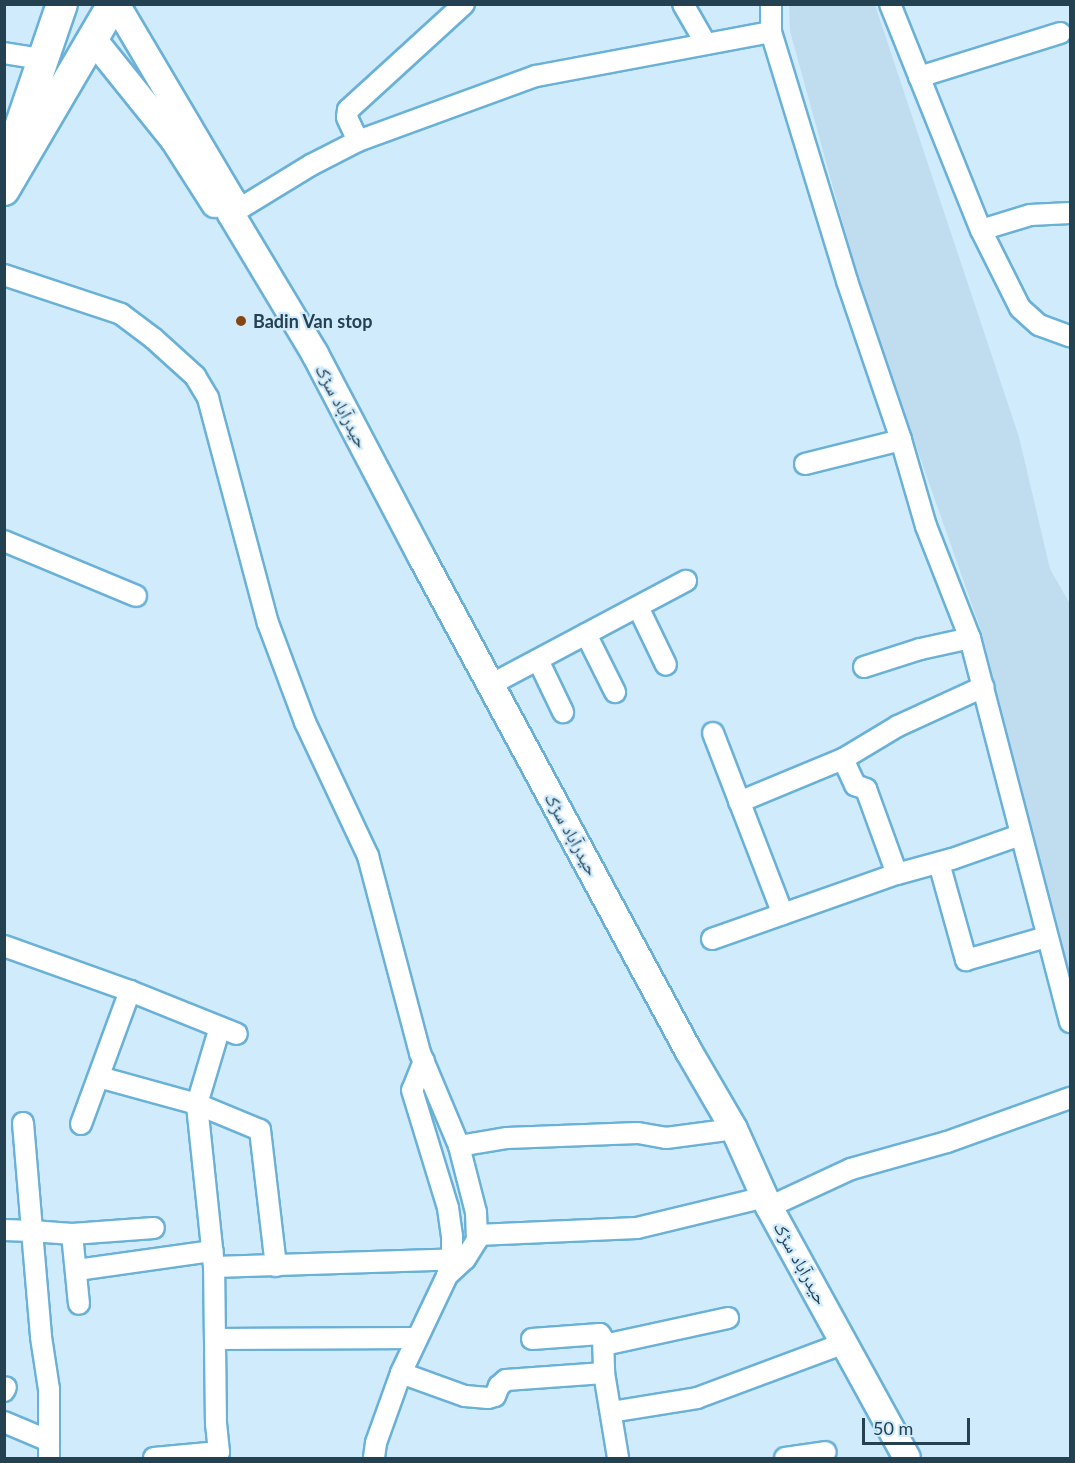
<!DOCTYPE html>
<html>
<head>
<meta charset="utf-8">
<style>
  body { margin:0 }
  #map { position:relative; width:1075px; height:1463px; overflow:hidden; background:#d0ebfb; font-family:Lato,"Noto Naskh Arabic",sans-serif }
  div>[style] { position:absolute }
  .built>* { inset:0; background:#bfddef }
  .roads { filter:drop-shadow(2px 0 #6ab1d8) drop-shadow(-2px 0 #6ab1d8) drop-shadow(0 2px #6ab1d8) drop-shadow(0 -2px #6ab1d8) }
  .minor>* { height:20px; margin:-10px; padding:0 10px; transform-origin:10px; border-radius:10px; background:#fff }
  .major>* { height:26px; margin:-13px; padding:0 13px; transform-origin:13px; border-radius:13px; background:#fff }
  .highway>* { height:30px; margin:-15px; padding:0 15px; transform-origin:15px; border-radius:15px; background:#fff }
  .dots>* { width:16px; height:16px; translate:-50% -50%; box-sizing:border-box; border:3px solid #d0ebfb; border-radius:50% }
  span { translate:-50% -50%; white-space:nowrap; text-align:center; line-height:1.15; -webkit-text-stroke:4.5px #d0ebfb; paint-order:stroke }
  .poi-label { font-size:18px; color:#234151; font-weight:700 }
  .left { translate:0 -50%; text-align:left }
  .street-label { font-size:18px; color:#234151 }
  .frame { position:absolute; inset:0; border:6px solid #234151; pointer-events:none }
  .scale { position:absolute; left:862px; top:1418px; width:108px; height:27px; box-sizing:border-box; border:3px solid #234151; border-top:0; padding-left:8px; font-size:18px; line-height:21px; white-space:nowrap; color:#234151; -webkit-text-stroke:4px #d0ebfb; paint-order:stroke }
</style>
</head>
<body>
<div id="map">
  <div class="built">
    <i style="clip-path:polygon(789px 5px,875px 5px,1019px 437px,1050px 569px,1070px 604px,1070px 979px,1020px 803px,982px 633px,863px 296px,790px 31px)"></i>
  </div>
  <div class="roads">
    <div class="minor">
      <i style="left:683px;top:4px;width:46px;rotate:60.1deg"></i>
      <i style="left:771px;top:4px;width:28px;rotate:90deg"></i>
      <i style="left:890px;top:4px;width:244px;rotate:68.1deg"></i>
      <i style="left:981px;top:230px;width:87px;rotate:63.4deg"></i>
      <i style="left:1020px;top:308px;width:25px;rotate:42deg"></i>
      <i style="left:1039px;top:325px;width:33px;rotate:20deg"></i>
      <i style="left:4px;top:53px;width:38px;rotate:9deg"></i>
      <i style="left:919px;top:77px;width:148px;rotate:-17.3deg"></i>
      <i style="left:358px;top:141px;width:26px;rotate:-115deg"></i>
      <i style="left:347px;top:117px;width:7px;rotate:-82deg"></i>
      <i style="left:348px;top:110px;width:157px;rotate:-42.4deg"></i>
      <i style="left:231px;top:214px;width:94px;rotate:-31.5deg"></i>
      <i style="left:311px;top:165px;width:53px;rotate:-27.1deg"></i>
      <i style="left:358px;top:141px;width:189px;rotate:-20.1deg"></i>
      <i style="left:536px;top:76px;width:239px;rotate:-10.6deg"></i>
      <i style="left:771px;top:32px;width:260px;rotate:73deg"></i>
      <i style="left:847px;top:281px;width:168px;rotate:71.2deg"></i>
      <i style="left:901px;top:440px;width:90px;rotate:73.8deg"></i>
      <i style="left:926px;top:526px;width:120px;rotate:68.6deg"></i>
      <i style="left:970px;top:638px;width:397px;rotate:75.4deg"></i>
      <i style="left:981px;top:230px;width:51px;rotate:-17deg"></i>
      <i style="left:1030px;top:215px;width:40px;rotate:-2.9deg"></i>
      <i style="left:4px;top:275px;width:123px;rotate:18.4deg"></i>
      <i style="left:121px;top:314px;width:40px;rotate:37deg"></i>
      <i style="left:153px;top:338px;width:57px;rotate:42.1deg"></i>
      <i style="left:195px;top:376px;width:26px;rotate:59deg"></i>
      <i style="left:208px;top:398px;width:233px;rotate:75.1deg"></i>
      <i style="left:268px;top:623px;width:106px;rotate:69.5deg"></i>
      <i style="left:305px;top:722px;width:148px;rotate:64.8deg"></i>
      <i style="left:368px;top:856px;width:204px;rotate:75.2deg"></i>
      <i style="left:420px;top:1053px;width:101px;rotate:67.2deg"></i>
      <i style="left:459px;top:1146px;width:68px;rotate:75.6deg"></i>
      <i style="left:476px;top:1212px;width:28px;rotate:88deg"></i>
      <i style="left:477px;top:1240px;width:22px;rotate:122deg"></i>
      <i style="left:465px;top:1259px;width:25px;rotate:137deg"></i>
      <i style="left:447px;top:1276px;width:107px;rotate:115.4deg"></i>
      <i style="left:401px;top:1373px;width:74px;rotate:109.7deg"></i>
      <i style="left:376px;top:1443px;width:15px;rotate:98deg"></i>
      <i style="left:805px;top:464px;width:99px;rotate:-14deg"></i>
      <i style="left:4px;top:541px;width:143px;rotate:22.6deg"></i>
      <i style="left:638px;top:607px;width:64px;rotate:64.2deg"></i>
      <i style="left:586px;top:634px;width:65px;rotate:63.4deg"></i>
      <i style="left:538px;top:660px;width:58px;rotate:64.3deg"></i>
      <i style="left:864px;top:667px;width:59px;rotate:-17.8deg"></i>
      <i style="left:920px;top:649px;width:51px;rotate:-12.4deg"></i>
      <i style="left:490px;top:685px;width:222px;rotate:-28deg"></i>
      <i style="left:713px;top:733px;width:194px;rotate:68.9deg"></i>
      <i style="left:843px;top:759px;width:29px;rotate:65deg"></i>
      <i style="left:855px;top:785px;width:12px;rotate:20deg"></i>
      <i style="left:866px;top:789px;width:90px;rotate:70deg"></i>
      <i style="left:739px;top:802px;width:113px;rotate:-22.5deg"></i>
      <i style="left:843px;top:759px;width:64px;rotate:-31deg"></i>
      <i style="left:898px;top:726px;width:94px;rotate:-24.6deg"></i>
      <i style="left:939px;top:863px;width:101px;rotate:74.4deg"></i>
      <i style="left:966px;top:960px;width:84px;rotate:-15.9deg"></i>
      <i style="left:712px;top:939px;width:196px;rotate:-19.4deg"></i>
      <i style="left:897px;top:874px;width:57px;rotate:-15.3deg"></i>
      <i style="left:952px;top:859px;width:72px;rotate:-19.4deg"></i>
      <i style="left:4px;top:946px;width:134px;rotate:19.7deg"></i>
      <i style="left:130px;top:991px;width:115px;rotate:21.9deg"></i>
      <i style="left:424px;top:1061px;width:31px;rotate:112deg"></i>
      <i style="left:412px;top:1090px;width:123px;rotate:73deg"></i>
      <i style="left:448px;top:1208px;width:28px;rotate:82deg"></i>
      <i style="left:452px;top:1236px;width:24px;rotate:90deg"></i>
      <i style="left:452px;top:1260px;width:12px;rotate:110deg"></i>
      <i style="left:99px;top:1077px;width:102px;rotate:15.4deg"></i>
      <i style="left:197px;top:1104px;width:68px;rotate:22.4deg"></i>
      <i style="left:260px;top:1130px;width:137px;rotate:83.3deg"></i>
      <i style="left:23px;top:1123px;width:108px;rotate:85.2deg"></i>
      <i style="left:32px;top:1231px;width:40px;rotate:4.3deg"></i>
      <i style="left:72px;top:1234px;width:82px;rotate:-4.2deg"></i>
      <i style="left:81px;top:1124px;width:142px;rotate:-69.8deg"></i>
      <i style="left:459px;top:1146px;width:49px;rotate:-9.5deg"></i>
      <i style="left:507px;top:1138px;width:131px;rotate:-2.2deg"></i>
      <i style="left:638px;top:1133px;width:28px;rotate:10deg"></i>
      <i style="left:666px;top:1138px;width:69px;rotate:-7.5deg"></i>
      <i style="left:769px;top:1207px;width:90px;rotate:-24.9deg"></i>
      <i style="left:851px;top:1169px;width:100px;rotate:-15.7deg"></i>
      <i style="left:947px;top:1142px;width:131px;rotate:-19.7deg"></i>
      <i style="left:4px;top:1230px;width:28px;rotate:2deg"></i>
      <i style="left:32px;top:1231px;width:106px;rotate:85.1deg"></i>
      <i style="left:41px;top:1337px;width:53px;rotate:81.3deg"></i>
      <i style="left:49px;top:1389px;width:69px;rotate:90deg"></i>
      <i style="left:72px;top:1234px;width:70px;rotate:84.3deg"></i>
      <i style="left:477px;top:1235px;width:160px;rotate:-2.5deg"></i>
      <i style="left:637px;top:1228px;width:132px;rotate:-13.6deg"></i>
      <i style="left:214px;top:1267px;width:251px;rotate:-1.8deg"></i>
      <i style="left:77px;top:1270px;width:137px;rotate:-8deg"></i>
      <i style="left:215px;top:1339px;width:202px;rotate:-0.3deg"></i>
      <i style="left:532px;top:1339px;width:68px;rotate:-4.2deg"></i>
      <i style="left:600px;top:1334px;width:6px;rotate:59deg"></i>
      <i style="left:603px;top:1339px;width:34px;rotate:88deg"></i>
      <i style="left:604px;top:1373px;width:86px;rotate:80.6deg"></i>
      <i style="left:604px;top:1345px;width:127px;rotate:-12.3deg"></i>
      <i style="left:401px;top:1373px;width:68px;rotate:19.8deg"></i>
      <i style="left:465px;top:1396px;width:23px;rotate:5deg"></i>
      <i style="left:488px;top:1398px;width:7px;rotate:-16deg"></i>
      <i style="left:495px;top:1396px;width:11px;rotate:-68deg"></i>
      <i style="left:499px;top:1386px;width:9px;rotate:-41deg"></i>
      <i style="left:506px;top:1380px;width:98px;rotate:-4.1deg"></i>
      <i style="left:4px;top:1391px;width:4px;rotate:-63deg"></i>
      <i style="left:611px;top:1412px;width:87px;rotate:-9.2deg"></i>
      <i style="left:697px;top:1398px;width:158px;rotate:-20.4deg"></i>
      <i style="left:4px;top:1422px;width:49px;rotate:22.9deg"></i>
      <i style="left:154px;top:1458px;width:65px;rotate:-5.3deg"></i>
      <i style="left:215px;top:1458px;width:7px;rotate:-56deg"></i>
      <i style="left:219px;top:1452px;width:28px;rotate:-96deg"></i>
      <i style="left:216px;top:1424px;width:157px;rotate:-90.7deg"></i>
      <i style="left:214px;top:1267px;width:164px;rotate:-96deg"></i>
      <i style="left:197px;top:1104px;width:80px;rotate:-73.4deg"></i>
      <i style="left:785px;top:1458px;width:41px;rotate:-8.3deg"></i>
    </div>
    <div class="major">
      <i style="left:116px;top:4px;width:228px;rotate:59.4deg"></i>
      <i style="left:232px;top:200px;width:14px;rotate:94deg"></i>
      <i style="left:231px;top:214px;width:163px;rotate:59deg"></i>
      <i style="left:315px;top:354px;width:228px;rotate:62.3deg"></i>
      <i style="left:421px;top:556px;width:562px;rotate:61.61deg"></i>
      <i style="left:688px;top:1050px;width:91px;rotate:59.8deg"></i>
      <i style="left:734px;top:1129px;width:85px;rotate:65.8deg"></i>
      <i style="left:769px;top:1207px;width:286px;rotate:61.2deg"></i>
      <i style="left:92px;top:38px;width:131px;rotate:51.2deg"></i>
      <i style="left:174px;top:140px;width:76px;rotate:57.4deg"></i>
    </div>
    <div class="highway">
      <i style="left:11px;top:153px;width:157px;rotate:-71.1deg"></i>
      <i style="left:4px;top:190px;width:216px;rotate:-59.6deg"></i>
    </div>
  </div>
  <div class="dots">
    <i style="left:241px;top:321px;background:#874611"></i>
  </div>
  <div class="poi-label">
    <span class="left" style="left:253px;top:321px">Badin Van stop</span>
  </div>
  <div class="street-label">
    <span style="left:342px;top:406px;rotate:62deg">حیدرآباد سڑک</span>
    <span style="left:572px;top:834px;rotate:61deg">حیدرآباد سڑک</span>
    <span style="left:801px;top:1263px;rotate:61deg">حیدرآباد سڑک</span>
  </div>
  <div class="frame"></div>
  <div class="scale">50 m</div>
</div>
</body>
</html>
